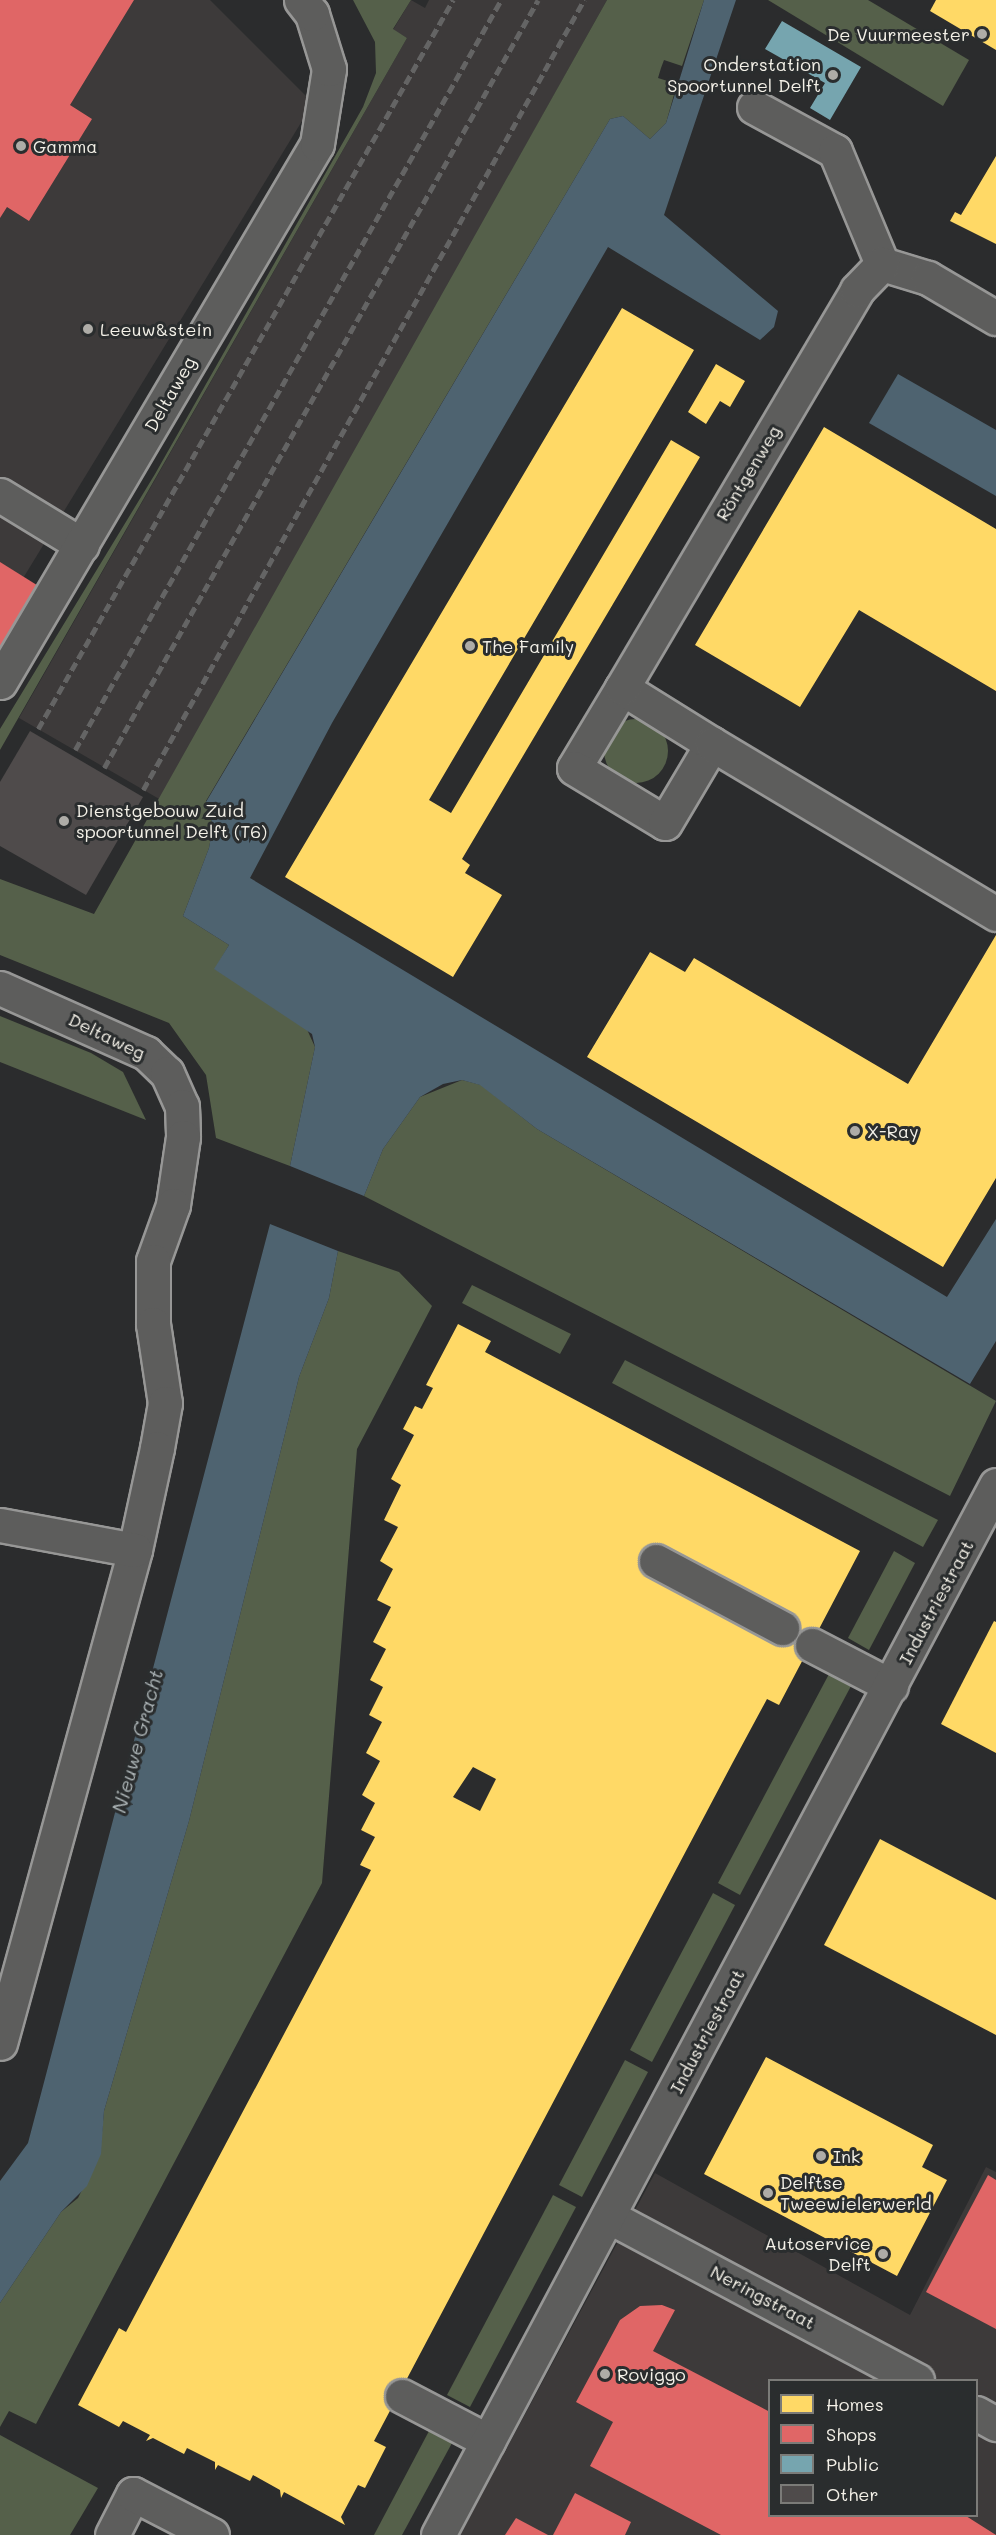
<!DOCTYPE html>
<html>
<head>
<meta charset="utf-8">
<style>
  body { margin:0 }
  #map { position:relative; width:996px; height:2535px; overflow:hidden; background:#2b2c2d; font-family:Mali,sans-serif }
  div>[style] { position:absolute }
  .built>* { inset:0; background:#3d3a3a }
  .green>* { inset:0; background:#55604a }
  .round { border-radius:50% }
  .water>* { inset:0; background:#4e6370 }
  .homes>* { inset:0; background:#ffd966 }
  .shops>* { inset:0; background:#e06666 }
  .public>* { inset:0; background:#76a5af }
  .building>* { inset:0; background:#4f4b4b }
  .roads { filter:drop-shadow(2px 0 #979796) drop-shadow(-2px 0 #979796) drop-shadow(0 2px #979796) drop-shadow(0 -2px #979796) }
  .minor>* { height:33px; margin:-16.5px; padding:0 16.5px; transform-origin:16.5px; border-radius:16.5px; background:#5d5d5c }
  .rail>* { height:4.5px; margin-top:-2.25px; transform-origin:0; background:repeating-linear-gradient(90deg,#646464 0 9px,transparent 0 13.5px) }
  .dots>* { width:16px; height:16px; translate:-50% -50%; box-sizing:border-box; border:3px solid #2a2d2e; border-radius:50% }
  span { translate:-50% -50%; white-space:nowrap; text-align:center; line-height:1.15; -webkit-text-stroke:6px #2a2d2e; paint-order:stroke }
  .poi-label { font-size:18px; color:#f4f1e8 }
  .right { translate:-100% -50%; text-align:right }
  .left { translate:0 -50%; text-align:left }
  .street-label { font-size:18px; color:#f4f1e8 }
  .water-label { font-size:20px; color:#abb3b5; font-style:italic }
  .legend { position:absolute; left:768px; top:2379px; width:210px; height:138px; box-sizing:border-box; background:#2a2d2e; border:2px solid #7b7b78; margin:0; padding:8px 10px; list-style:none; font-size:18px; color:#f4f1e8 }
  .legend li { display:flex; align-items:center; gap:12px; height:30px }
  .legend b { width:30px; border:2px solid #7b7b78 }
</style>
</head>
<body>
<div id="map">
  <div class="built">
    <i style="clip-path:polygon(0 0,210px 0,313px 103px,0 616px)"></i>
    <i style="clip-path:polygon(411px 0,425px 8px,429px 0,607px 0,161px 800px,19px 718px,407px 38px,393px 30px)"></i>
    <i style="clip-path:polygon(evenodd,986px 2167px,996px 2172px,996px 2535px,460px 2535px,655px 2173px,910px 2315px,986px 2167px,770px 2380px,976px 2380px,976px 2516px,770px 2516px,770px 2380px)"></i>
  </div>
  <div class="green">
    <i style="clip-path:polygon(353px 0,411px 0,393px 29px,407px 38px,0 750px,0 729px,155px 474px,363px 107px,376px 73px,375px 42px)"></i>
    <i style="clip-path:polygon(607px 0,704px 0,682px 66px,664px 60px,661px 68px,658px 78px,677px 84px,666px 123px,650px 139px,623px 116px,610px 119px,206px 801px,213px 826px,209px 848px,183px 916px,229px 945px,215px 969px,305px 1025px,315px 1047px,290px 1166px,216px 1138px,206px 1075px,169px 1023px,0 955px,0 879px,94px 914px)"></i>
    <i style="clip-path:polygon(768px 0,868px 0,969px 60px,943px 106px)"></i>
    <i class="round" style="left:604px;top:719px;width:64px;height:64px"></i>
    <i style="clip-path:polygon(0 1016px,91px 1053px,123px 1072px,146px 1120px,0 1062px)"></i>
    <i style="clip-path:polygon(462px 1080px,481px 1085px,537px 1129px,996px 1401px,950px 1496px,364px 1196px,383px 1149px,420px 1097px)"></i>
    <i style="clip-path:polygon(338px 1251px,399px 1272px,432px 1306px,357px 1449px,322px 1883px,36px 2424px,9px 2411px,0 2427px,0 2303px,61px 2212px,78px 2198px,100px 2154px,104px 2111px,189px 1821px,299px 1377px,329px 1298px)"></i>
    <i style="clip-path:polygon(472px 1285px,571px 1334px,560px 1354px,462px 1303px)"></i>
    <i style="clip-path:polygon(625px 1360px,938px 1520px,923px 1547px,612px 1383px)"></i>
    <i style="clip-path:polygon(894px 1551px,915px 1563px,869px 1650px,848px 1638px)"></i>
    <i style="clip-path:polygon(829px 1674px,851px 1686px,740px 1895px,718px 1883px)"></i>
    <i style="clip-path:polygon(713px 1893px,735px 1905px,652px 2062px,630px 2050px)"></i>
    <i style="clip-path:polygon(625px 2060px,648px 2072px,582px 2197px,559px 2185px)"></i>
    <i style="clip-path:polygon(553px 2195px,576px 2207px,470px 2407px,447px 2395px)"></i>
    <i style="clip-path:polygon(429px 2431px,452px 2443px,402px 2535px,374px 2535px)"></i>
    <i style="clip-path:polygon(0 2435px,98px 2488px,70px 2535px,0 2535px)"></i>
  </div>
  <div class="water">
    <i style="clip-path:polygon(704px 0,736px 0,664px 215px,778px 311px,774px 327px,760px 340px,608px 247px,332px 723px,250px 878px,947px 1297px,996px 1219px,996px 1341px,970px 1384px,537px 1129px,480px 1085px,462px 1080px,443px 1084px,420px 1097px,383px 1149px,364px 1196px,290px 1166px,315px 1047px,312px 1034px,214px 969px,229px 945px,183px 916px,209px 848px,213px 826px,206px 802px,610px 119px,623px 116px,650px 139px,666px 123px)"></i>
    <i style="clip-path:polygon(898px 374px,996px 430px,996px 496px,869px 423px)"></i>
    <i style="clip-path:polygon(270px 1224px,338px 1251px,329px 1298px,299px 1377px,189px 1821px,104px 2111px,101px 2154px,87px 2186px,61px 2212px,0 2303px,0 2181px,28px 2143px)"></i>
  </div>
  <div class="homes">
    <i style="clip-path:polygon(936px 0,996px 0,996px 50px,930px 11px)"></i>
    <i style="clip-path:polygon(996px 156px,996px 244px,950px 221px,955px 212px,961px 215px)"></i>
    <i style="clip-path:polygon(622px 308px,694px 350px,429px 800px,451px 813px,671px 440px,700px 457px,462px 859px,470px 865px,465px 873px,502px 895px,453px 977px,285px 877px)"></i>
    <i style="clip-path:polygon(716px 364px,745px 381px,730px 407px,720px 401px,706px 424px,688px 412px)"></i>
    <i style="clip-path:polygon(824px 427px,996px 529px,996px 691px,859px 610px,800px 707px,695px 645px)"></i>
    <i style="clip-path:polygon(996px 935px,996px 1178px,943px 1267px,587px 1057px,650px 952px,685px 972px,694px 958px,908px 1084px)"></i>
    <i style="clip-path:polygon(evenodd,458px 1324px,491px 1341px,485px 1352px,860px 1551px,779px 1705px,767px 1699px,733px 1762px,374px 2441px,386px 2447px,365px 2488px,358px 2485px,341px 2517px,345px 2525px,284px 2492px,281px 2498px,280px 2490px,253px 2475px,250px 2481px,218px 2465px,215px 2470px,215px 2462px,187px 2448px,184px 2454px,153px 2438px,146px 2441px,150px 2435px,123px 2421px,119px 2427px,78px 2405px,119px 2328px,126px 2332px,371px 1870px,360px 1865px,375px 1837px,361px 1830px,375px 1803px,362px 1795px,380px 1761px,366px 1753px,382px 1722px,369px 1715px,383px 1687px,370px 1680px,386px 1649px,373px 1642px,391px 1607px,377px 1600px,393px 1569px,380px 1561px,398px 1527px,384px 1520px,401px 1485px,391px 1479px,414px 1435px,403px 1429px,415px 1406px,422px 1409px,433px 1388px,426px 1385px,458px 1324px,473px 1767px,496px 1779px,480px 1811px,453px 1797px,473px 1767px)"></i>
    <i style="clip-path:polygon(994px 1621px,996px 1622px,996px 1753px,941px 1724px)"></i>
    <i style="clip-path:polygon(880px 1839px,996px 1900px,996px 2035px,824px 1945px)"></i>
    <i style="clip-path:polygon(766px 2057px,933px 2145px,922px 2167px,947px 2180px,897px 2276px,704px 2174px)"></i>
  </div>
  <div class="shops">
    <i style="clip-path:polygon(0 0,134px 0,70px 105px,92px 119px,29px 221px,7px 207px,0 218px)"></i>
    <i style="clip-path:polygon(0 562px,40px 587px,0 650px)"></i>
    <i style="clip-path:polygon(988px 2175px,996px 2180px,996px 2329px,926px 2292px)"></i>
    <i style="clip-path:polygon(662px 2305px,675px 2310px,653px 2351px,770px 2412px,770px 2516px,966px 2516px,996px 2535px,721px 2535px,590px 2466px,613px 2422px,576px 2402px,620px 2320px,640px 2306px)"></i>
    <i style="clip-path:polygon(575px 2493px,631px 2522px,625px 2535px,553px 2535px)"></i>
    <i style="clip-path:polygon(516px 2518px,548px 2535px,505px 2535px)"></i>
  </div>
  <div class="public">
    <i style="clip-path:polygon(782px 21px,861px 67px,830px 120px,810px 108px,825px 83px,765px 49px)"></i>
  </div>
  <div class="building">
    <i style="clip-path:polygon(30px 731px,143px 797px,86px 895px,0 846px,0 782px)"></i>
  </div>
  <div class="roads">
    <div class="minor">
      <i style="left:754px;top:107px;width:92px;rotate:28.5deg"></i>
      <i style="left:835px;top:151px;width:122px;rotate:67.4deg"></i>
      <i style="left:882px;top:264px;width:48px;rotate:16.9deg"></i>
      <i style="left:928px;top:278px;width:79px;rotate:30.5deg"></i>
      <i style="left:0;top:495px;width:96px;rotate:31.4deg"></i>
      <i style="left:0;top:682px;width:624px;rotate:-59.49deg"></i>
      <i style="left:317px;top:144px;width:76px;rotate:-80.9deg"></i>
      <i style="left:329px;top:69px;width:58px;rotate:-107.2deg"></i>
      <i style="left:312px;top:14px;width:18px;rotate:-128deg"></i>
      <i style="left:622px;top:688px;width:93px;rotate:121deg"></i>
      <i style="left:574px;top:768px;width:106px;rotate:31.1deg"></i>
      <i style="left:665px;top:823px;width:92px;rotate:-59.3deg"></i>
      <i style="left:712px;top:744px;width:106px;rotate:-148.1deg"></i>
      <i style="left:622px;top:688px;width:462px;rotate:-59.4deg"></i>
      <i style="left:857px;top:290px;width:36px;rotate:-46deg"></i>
      <i style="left:712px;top:744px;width:331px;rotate:30.9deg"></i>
      <i style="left:0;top:988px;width:160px;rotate:24deg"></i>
      <i style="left:146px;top:1053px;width:29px;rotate:44deg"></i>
      <i style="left:167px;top:1073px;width:36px;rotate:66deg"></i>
      <i style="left:182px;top:1106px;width:31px;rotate:88deg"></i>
      <i style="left:183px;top:1137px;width:69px;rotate:98.4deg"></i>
      <i style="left:173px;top:1205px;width:59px;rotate:109.7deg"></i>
      <i style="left:153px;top:1261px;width:63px;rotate:90deg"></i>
      <i style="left:153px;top:1324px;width:80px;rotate:81.4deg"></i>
      <i style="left:165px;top:1403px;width:46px;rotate:100.1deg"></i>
      <i style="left:157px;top:1448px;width:104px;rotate:102.2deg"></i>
      <i style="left:135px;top:1550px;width:511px;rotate:105.31deg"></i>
      <i style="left:0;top:1525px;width:137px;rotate:10.5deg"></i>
      <i style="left:656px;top:1561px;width:143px;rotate:28deg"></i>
      <i style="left:812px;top:1645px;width:89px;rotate:27.4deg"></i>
      <i style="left:608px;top:2216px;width:350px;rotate:28deg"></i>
      <i style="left:402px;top:2396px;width:97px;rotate:27.6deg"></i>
      <i style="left:976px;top:2413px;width:23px;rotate:29deg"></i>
      <i style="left:112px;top:2535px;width:46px;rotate:-62.9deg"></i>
      <i style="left:133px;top:2494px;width:89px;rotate:27.4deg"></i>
      <i style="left:438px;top:2535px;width:1189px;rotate:-62.01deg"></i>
    </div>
  </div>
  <div class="rail">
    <i style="left:38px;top:729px;width:839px;rotate:-60.35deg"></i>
    <i style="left:75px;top:750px;width:863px;rotate:-60.4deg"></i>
    <i style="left:104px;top:768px;width:882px;rotate:-60.53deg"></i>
    <i style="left:143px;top:790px;width:905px;rotate:-60.83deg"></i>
  </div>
  <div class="dots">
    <i style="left:982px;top:34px;background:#aeaca7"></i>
    <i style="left:833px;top:75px;background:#aeaca7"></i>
    <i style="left:21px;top:146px;background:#aeaca7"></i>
    <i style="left:88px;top:329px;background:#aeaca7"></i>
    <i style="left:470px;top:646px;background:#aeaca7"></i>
    <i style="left:64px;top:821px;background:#aeaca7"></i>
    <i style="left:855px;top:1131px;background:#aeaca7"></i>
    <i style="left:821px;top:2156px;background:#aeaca7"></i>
    <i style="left:768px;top:2193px;background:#aeaca7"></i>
    <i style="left:883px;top:2254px;background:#aeaca7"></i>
    <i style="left:605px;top:2374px;background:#aeaca7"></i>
  </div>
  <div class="poi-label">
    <span class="right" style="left:970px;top:34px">De Vuurmeester</span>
    <span class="right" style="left:821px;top:75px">Onderstation<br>Spoortunnel Delft</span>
    <span class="left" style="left:33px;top:146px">Gamma</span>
    <span class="left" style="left:100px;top:329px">Leeuw&amp;stein</span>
    <span class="left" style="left:482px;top:646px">The Family</span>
    <span class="left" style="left:76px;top:821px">Dienstgebouw Zuid<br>spoortunnel Delft (T6)</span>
    <span class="left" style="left:867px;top:1131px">X-Ray</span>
    <span class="left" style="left:833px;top:2156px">Ink</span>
    <span class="left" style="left:780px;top:2193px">Delftse<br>Tweewielerwerld</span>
    <span class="right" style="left:871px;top:2254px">Autoservice<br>Delft</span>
    <span class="left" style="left:617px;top:2374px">Roviggo</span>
  </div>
  <div class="street-label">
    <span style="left:170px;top:394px;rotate:-60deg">Deltaweg</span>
    <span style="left:748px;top:473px;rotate:-59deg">Röntgenweg</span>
    <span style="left:107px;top:1036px;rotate:26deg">Deltaweg</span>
    <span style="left:936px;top:1602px;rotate:-62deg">Industriestraat</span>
    <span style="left:707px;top:2031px;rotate:-62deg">Industriestraat</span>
    <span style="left:763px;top:2297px;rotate:28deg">Neringstraat</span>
  </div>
  <div class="water-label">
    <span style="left:137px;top:1741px;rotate:-75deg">Nieuwe Gracht</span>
  </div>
  <ul class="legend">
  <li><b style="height:16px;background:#ffd966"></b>Homes</li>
  <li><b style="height:16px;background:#e06666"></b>Shops</li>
  <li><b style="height:16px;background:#76a5af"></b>Public</li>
  <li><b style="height:16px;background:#4f4b4b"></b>Other</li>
  </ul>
</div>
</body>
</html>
